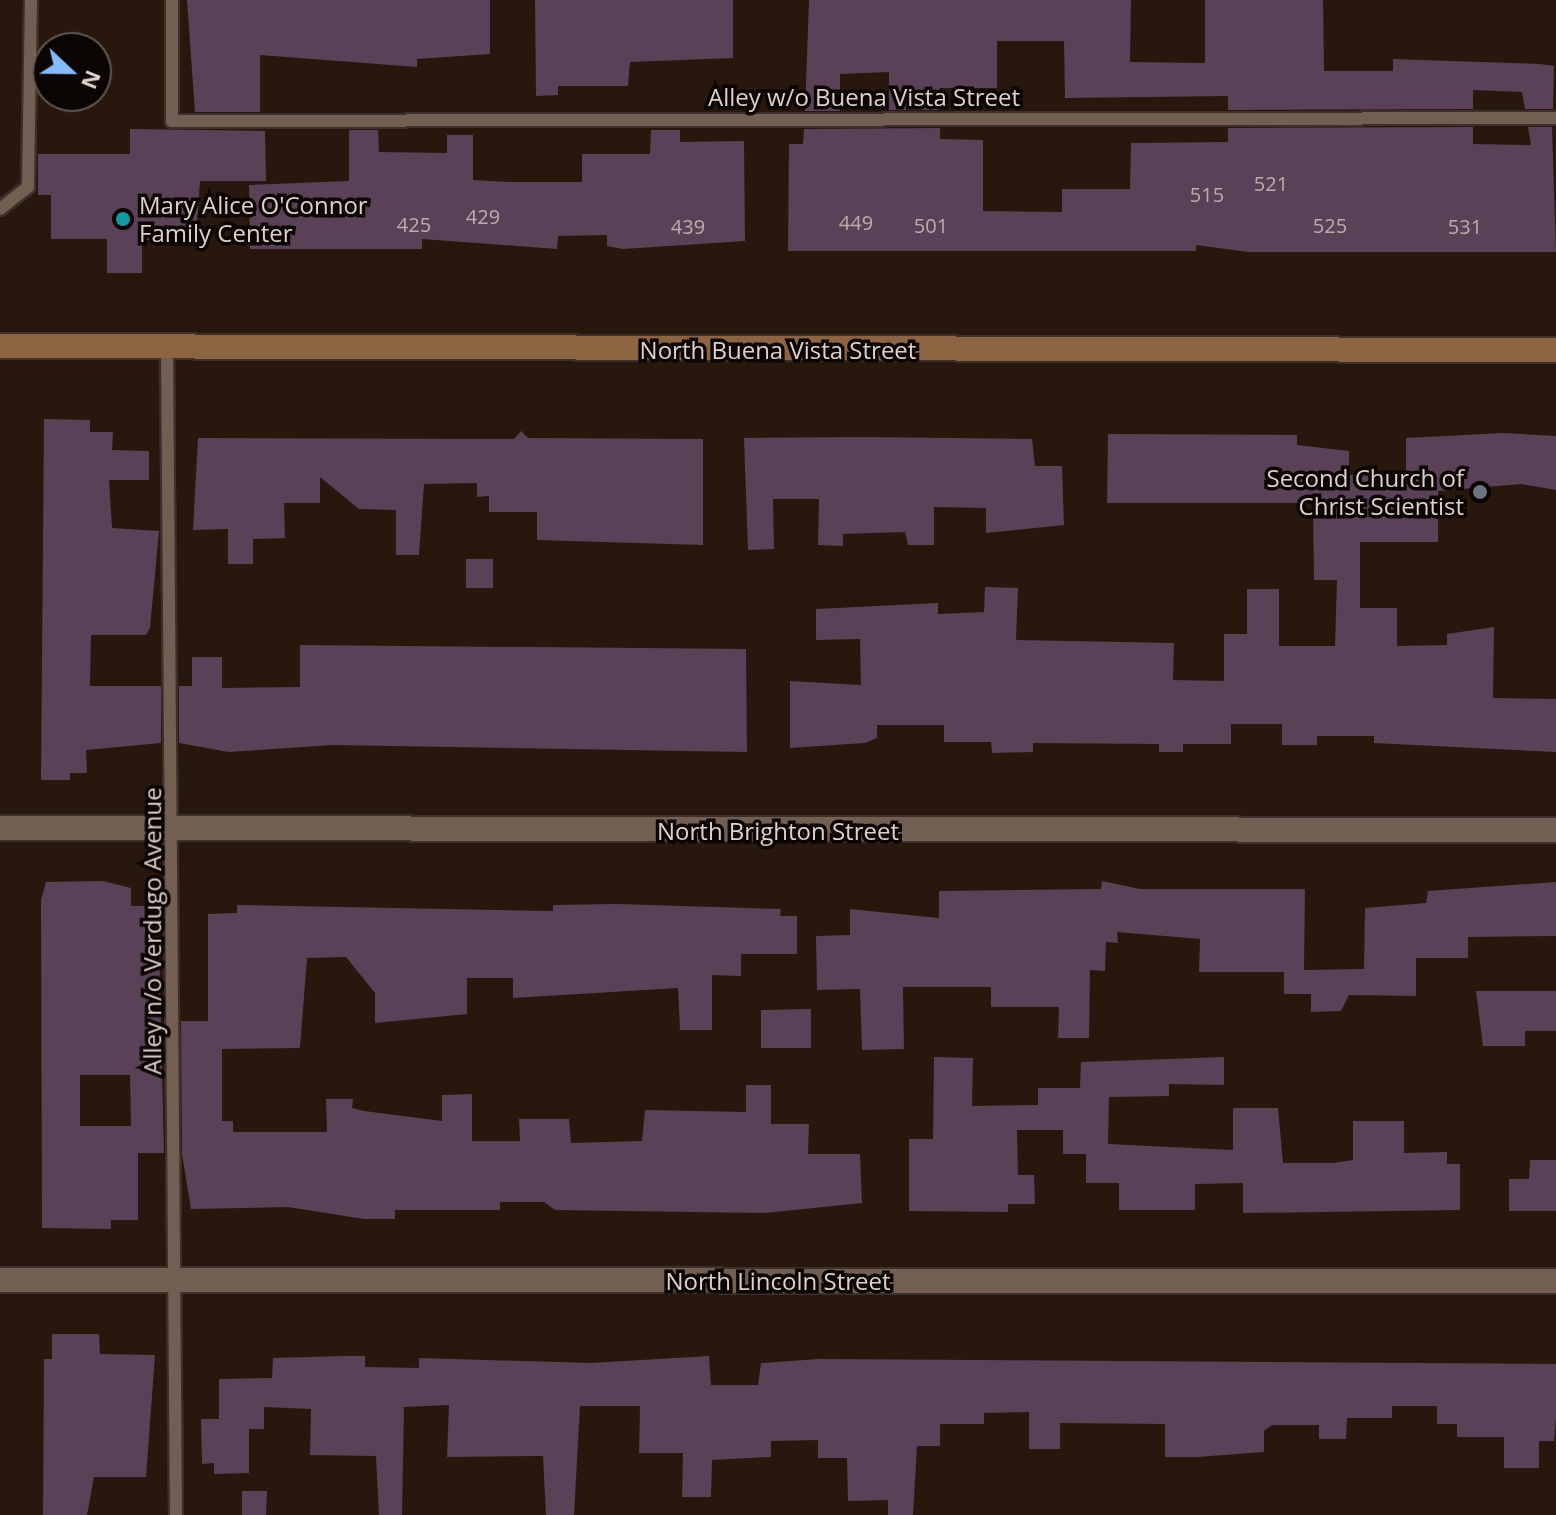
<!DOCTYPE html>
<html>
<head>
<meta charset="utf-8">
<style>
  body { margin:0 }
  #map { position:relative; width:1556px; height:1515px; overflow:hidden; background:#28170c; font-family:"Open Sans",sans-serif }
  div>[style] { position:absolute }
  .building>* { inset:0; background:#5b4157 }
  .roads { filter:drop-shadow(2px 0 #3d302c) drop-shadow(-2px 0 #3d302c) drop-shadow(0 2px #3d302c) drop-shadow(0 -2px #3d302c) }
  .lane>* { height:12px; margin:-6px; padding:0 6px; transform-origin:6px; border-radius:6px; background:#735e52 }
  .street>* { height:24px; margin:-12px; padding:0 12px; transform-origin:12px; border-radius:12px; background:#735e52 }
  .secondary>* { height:24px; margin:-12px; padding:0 12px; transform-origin:12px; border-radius:12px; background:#8c6441 }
  .dots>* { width:22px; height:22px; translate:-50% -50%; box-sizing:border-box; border:4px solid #0b0503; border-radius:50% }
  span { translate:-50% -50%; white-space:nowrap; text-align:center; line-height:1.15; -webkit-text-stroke:7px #0b0503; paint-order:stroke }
  .number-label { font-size:20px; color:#bcadac }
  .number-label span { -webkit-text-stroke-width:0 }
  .street-label { font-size:24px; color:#ddd1c9 }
  .poi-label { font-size:24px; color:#ddd1c9 }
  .left { translate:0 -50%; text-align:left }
  .right { translate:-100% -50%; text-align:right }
  .north { position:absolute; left:32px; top:32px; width:80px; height:80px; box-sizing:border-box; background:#0b0503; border:2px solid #5f5752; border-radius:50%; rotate:112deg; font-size:22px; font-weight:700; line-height:32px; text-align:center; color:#ddd1c9 }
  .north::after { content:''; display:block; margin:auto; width:28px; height:36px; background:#84bbfb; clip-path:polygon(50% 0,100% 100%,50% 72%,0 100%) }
</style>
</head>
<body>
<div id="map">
  <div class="building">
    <i style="clip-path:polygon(187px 0,490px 0,490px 54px,417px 59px,417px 67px,260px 55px,260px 112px,195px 112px)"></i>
    <i style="clip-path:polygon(535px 0,733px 0,733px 58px,630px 62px,628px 86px,558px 86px,558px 95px,536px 96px)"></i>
    <i style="clip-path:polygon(809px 0,1131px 0,1130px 62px,1205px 63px,1205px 0,1323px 0,1324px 71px,1393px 71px,1393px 59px,1540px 64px,1554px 66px,1553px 109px,1525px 109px,1522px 92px,1473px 90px,1473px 109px,1228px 110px,1228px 96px,1065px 98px,1064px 41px,997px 41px,997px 88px,940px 88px,940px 110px,889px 110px,889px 72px,840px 74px,840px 111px,805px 111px)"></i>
    <i style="clip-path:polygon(1473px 127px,1473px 144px,1531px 145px,1528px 127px,1552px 127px,1556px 252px,1248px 252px,1196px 245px,1196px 251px,788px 251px,789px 144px,803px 144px,804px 129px,940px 128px,940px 139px,983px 140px,983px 211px,1062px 212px,1062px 189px,1130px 189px,1131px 143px,1228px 142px,1228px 128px)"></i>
    <i style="clip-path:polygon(130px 129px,265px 131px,266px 181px,200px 181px,196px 240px,142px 240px,142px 273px,107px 273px,107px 239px,51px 239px,51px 195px,38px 195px,38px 154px,130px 154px)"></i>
    <i style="clip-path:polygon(349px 130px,378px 130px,379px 152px,447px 153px,447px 135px,473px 135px,473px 180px,510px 182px,582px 182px,582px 154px,650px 154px,651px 130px,680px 130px,680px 142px,744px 141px,745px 241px,623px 249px,607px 246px,607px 235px,558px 236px,557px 249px,422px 239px,422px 249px,250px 249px,249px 185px,349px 181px)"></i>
    <i style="clip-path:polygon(44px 419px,90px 420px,90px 432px,113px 432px,112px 450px,149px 451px,149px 480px,109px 480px,112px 528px,159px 531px,150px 628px,146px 635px,91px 635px,90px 686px,161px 686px,161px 743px,86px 750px,87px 773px,70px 773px,70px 780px,41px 780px)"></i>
    <i style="clip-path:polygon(521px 431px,528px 438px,703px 439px,703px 545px,537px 540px,537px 512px,489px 512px,489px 496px,477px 497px,477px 483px,424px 484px,419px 555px,396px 555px,396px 510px,359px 509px,320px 477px,320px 503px,284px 503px,285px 538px,253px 539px,253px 564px,228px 564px,228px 529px,193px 530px,198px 438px,514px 439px)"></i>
    <i style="clip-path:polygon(1503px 433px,1556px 436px,1556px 490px,1521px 484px,1438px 491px,1438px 542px,1360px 542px,1360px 608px,1397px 608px,1397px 646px,1447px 645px,1447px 634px,1494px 627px,1493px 698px,1556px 699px,1556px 752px,1374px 743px,1374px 736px,1317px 736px,1317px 745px,1282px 745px,1282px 724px,1231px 724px,1231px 744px,1183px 744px,1183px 752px,1159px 752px,1159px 744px,1033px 743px,1033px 752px,992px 753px,991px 742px,944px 742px,944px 725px,877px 725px,877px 738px,865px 743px,790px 748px,790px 681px,861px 685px,860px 639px,816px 640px,816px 609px,938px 603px,938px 614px,984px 612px,985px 587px,1018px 588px,1016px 640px,1174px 643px,1173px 680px,1224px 681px,1224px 634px,1247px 634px,1247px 589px,1279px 589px,1279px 646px,1335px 646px,1337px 580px,1314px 580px,1313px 503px,1107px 503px,1108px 434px,1297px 435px,1297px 445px,1349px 451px,1349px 475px,1406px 475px,1406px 438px)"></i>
    <i style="clip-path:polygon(863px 437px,1032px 439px,1035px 466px,1062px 466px,1064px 525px,986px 533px,986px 508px,934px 507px,934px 545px,908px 545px,905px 532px,843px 534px,843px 546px,818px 545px,819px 499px,773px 499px,774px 549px,748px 550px,744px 438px)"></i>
    <i style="clip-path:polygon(466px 559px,493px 559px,493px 588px,466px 588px)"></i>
    <i style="clip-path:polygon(300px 645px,746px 649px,747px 752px,333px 745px,229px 752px,179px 743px,179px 686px,192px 686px,192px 657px,222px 657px,222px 688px,300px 687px)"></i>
    <i style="clip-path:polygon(evenodd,103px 881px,131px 888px,131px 906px,158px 906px,164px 1153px,138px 1153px,138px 1220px,111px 1220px,111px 1229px,42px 1228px,41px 900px,46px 882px,103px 881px,80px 1075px,130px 1075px,131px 1126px,80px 1126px,80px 1075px)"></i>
    <i style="clip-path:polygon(1102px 881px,1140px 889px,1305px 889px,1304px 970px,1364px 969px,1365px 908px,1426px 903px,1428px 891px,1556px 882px,1556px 936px,1468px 937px,1468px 958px,1416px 958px,1416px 996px,1349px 995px,1341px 1011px,1311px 1012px,1311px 994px,1284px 994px,1284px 972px,1199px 972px,1200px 939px,1117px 932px,1118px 943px,1106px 942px,1105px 971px,1090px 970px,1089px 1038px,1058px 1038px,1059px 1007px,991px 1007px,991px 987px,903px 987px,904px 1049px,862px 1050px,860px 989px,817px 990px,816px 936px,850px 935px,850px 909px,939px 918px,939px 891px,1101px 889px)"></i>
    <i style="clip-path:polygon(616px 904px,781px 909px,780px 916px,797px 916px,797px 954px,741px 954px,741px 976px,712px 975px,712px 1030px,680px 1030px,678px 988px,513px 998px,513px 978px,467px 978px,467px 1014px,375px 1023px,375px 993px,346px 957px,307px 958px,300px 1048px,222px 1049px,222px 1121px,233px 1121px,233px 1132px,327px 1132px,326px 1099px,353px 1099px,352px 1108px,364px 1111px,442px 1121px,442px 1095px,472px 1094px,472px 1141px,520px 1141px,519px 1119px,569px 1119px,571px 1143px,642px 1141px,645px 1110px,746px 1112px,746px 1085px,771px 1085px,771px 1124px,809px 1124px,808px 1154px,860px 1154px,862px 1203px,765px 1213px,555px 1210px,544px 1202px,500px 1202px,500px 1210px,395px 1210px,395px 1219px,364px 1219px,288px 1207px,191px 1209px,182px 1154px,181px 1021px,208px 1021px,208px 914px,237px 913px,237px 905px,553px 911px,553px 905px)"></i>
    <i style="clip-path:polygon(1476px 991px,1556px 991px,1556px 1031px,1525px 1031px,1525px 1046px,1483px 1046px)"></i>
    <i style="clip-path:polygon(811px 1009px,811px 1048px,761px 1048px,761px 1010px)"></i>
    <i style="clip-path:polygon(934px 1057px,973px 1058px,972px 1106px,1038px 1105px,1038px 1088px,1080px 1088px,1081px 1062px,1224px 1057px,1224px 1085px,1169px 1084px,1169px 1096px,1109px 1097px,1108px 1144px,1233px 1150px,1233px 1108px,1278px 1108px,1283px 1163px,1333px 1163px,1353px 1160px,1353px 1121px,1404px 1121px,1404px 1153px,1447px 1152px,1447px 1164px,1460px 1164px,1460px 1210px,1243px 1213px,1243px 1183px,1195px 1184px,1195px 1210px,1119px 1210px,1119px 1183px,1086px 1183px,1086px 1154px,1063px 1154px,1063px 1130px,1017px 1130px,1018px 1175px,1034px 1175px,1035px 1204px,1008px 1204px,1008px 1212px,909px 1211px,909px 1139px,933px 1139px)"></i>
    <i style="clip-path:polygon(1530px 1160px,1556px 1160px,1556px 1211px,1509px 1211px,1509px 1179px,1529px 1179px)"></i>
    <i style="clip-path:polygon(52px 1334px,99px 1334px,100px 1354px,155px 1355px,146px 1477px,94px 1477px,87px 1515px,43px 1515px,44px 1359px,52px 1359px)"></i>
    <i style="clip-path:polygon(342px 1356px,365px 1356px,365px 1367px,419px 1368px,419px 1358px,591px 1363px,709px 1356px,711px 1385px,758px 1385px,761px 1363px,819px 1359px,1556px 1364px,1556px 1418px,1554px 1441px,1539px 1441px,1539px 1468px,1504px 1468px,1504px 1437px,1457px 1437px,1457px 1424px,1437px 1424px,1437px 1406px,1392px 1406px,1392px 1418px,1347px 1418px,1346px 1439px,1319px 1439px,1319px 1425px,1272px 1425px,1264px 1431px,1264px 1452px,1197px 1457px,1165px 1457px,1165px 1424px,1060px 1423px,1060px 1449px,1029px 1449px,1029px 1412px,984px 1413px,984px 1424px,940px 1424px,940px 1446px,917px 1446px,913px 1515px,888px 1515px,888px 1500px,848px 1501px,847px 1458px,818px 1458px,818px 1440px,771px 1441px,771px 1457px,712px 1460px,711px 1497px,682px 1497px,683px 1453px,639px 1453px,640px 1406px,580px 1406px,574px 1515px,546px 1515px,543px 1456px,447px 1457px,449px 1405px,404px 1407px,402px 1515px,379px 1515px,376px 1456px,310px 1455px,311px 1409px,264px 1407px,264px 1429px,249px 1429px,249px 1473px,214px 1474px,214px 1463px,202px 1464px,201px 1419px,219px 1419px,219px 1379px,272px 1378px,273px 1358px)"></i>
    <i style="clip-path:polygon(242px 1491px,267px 1491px,266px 1515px,242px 1515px)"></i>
  </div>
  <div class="roads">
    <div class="lane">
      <i style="left:172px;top:0;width:121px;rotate:90deg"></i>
      <i style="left:172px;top:121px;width:1384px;rotate:-0.12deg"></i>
      <i style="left:0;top:209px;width:36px;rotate:-38deg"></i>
      <i style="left:28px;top:187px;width:187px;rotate:-89.1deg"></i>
      <i style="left:167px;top:347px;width:1168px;rotate:89.56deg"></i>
    </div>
    <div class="street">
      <i style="left:0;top:828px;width:1556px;rotate:0.07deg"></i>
      <i style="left:0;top:1280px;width:1556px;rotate:0.04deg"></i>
    </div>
    <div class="secondary">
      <i style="left:0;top:346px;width:1556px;rotate:0.15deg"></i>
    </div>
  </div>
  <div class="dots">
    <i style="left:123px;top:219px;background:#0f9aa8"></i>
    <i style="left:1480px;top:492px;background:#6b7280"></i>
  </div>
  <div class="number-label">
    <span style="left:1271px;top:183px">521</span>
    <span style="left:1207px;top:194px">515</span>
    <span style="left:483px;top:216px">429</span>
    <span style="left:856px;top:222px">449</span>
    <span style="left:414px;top:224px">425</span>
    <span style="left:931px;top:225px">501</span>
    <span style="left:1330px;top:225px">525</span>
    <span style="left:688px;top:226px">439</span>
    <span style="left:1465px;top:226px">531</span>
  </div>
  <div class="street-label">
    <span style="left:864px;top:97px">Alley w/o Buena Vista Street</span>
    <span style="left:778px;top:350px">North Buena Vista Street</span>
    <span style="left:778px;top:831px">North Brighton Street</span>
    <span style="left:152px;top:931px;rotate:-90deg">Alley n/o Verdugo Avenue</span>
    <span style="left:778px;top:1281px">North Lincoln Street</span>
  </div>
  <div class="poi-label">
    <span class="left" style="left:139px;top:219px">Mary Alice O'Connor<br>Family Center</span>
    <span class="right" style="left:1464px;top:492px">Second Church of<br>Christ Scientist</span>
  </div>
  <div class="north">N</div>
</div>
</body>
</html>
